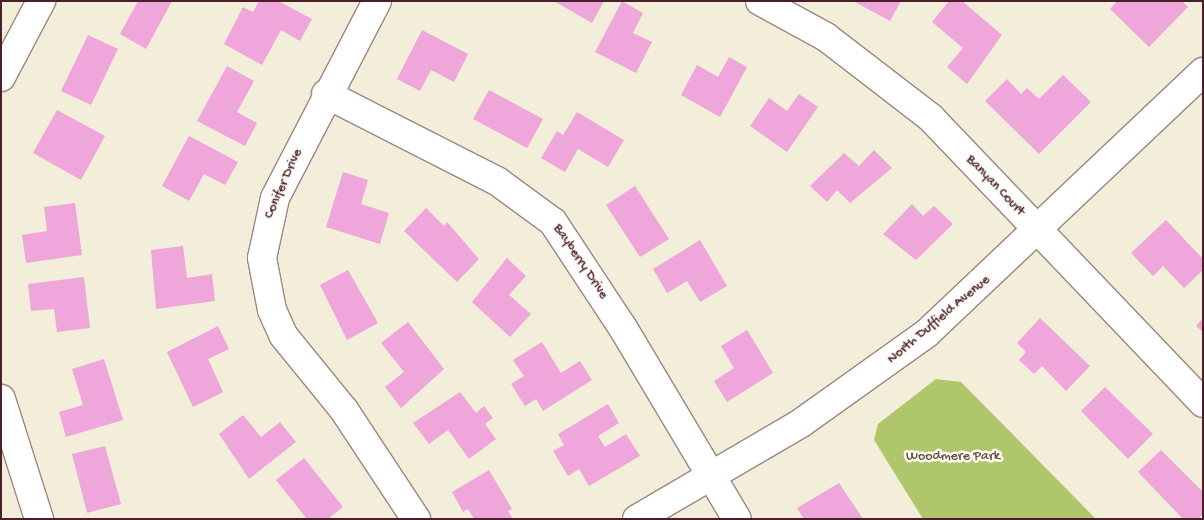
<!DOCTYPE html>
<html>
<head>
<meta charset="utf-8">
<style>
  body { margin:0 }
  #map { position:relative; width:1204px; height:520px; overflow:hidden; background:#f2eed9; font-family:"Gochi Hand",sans-serif }
  div>[style] { position:absolute }
  .green>* { inset:0; background:#afc66b }
  .building>* { inset:0; background:#efa6da }
  .roads { filter:drop-shadow(1px 0 #9e8682) drop-shadow(-1px 0 #9e8682) drop-shadow(0 1px #9e8682) drop-shadow(0 -1px #9e8682) }
  .minor>* { height:28px; margin:-14px; padding:0 14px; transform-origin:14px; border-radius:14px; background:#fff }
  span { translate:-50% -50%; white-space:nowrap; text-align:center; line-height:1.15; -webkit-text-stroke:5px #fdfcf7; paint-order:stroke }
  .street-label { font-size:14px; color:#4a1f2b }
  .park-label { font-size:14px; color:#68513e }
  .frame { position:absolute; inset:0; border:2px solid #4a1f2b; pointer-events:none }
</style>
</head>
<body>
<div id="map">
  <div class="green">
    <i style="clip-path:polygon(936px 379px,961px 382px,1096px 519px,923px 519px,874px 440px,878px 424px)"></i>
  </div>
  <div class="building">
    <i style="clip-path:polygon(138px 1px,172px 1px,146px 49px,120px 34px)"></i>
    <i style="clip-path:polygon(259px 1px,278px 1px,312px 19px,300px 41px,281px 30px,262px 65px,224px 44px,243px 7px,253px 12px)"></i>
    <i style="clip-path:polygon(554px 1px,604px 1px,592px 23px)"></i>
    <i style="clip-path:polygon(622px 1px,643px 13px,633px 33px,652px 42px,636px 73px,595px 52px)"></i>
    <i style="clip-path:polygon(853px 1px,901px 1px,890px 21px)"></i>
    <i style="clip-path:polygon(949px 1px,962px 1px,1002px 35px,967px 84px,947px 67px,963px 48px,932px 22px)"></i>
    <i style="clip-path:polygon(1117px 1px,1182px 1px,1188px 7px,1149px 47px,1110px 9px)"></i>
    <i style="clip-path:polygon(422px 30px,468px 54px,454px 82px,431px 70px,420px 91px,397px 79px)"></i>
    <i style="clip-path:polygon(88px 35px,118px 49px,91px 105px,61px 91px)"></i>
    <i style="clip-path:polygon(729px 57px,747px 67px,720px 117px,681px 95px,697px 65px,718px 77px)"></i>
    <i style="clip-path:polygon(227px 66px,254px 81px,237px 112px,257px 123px,245px 146px,197px 121px)"></i>
    <i style="clip-path:polygon(1063px 75px,1091px 102px,1039px 154px,985px 101px,1007px 79px,1021px 94px,1027px 88px,1039px 99px)"></i>
    <i style="clip-path:polygon(489px 90px,543px 119px,527px 148px,473px 119px)"></i>
    <i style="clip-path:polygon(799px 94px,818px 107px,787px 152px,750px 126px,769px 98px,787px 111px)"></i>
    <i style="clip-path:polygon(57px 110px,105px 136px,81px 180px,33px 153px)"></i>
    <i style="clip-path:polygon(577px 112px,624px 140px,608px 167px,578px 149px,565px 172px,541px 158px,557px 131px,563px 135px)"></i>
    <i style="clip-path:polygon(189px 136px,238px 162px,225px 185px,204px 174px,189px 201px,162px 186px)"></i>
    <i style="clip-path:polygon(874px 150px,892px 168px,850px 203px,837px 190px,827px 202px,810px 186px,844px 153px,859px 166px)"></i>
    <i style="clip-path:polygon(343px 172px,368px 180px,361px 204px,389px 213px,380px 244px,326px 227px)"></i>
    <i style="clip-path:polygon(635px 186px,669px 239px,640px 257px,606px 205px)"></i>
    <i style="clip-path:polygon(75px 203px,82px 255px,26px 263px,22px 235px,47px 231px,44px 207px)"></i>
    <i style="clip-path:polygon(912px 204px,923px 216px,934px 206px,953px 224px,916px 260px,883px 234px)"></i>
    <i style="clip-path:polygon(426px 208px,444px 226px,447px 222px,479px 259px,457px 282px,404px 231px)"></i>
    <i style="clip-path:polygon(1166px 220px,1203px 259px,1203px 270px,1184px 288px,1163px 266px,1153px 276px,1131px 253px)"></i>
    <i style="clip-path:polygon(700px 240px,727px 286px,700px 302px,687px 281px,667px 293px,653px 269px)"></i>
    <i style="clip-path:polygon(183px 246px,187px 278px,212px 274px,215px 301px,156px 309px,151px 250px)"></i>
    <i style="clip-path:polygon(507px 258px,526px 276px,509px 295px,531px 314px,510px 337px,472px 302px)"></i>
    <i style="clip-path:polygon(348px 270px,378px 323px,347px 340px,320px 285px)"></i>
    <i style="clip-path:polygon(84px 277px,90px 328px,57px 332px,54px 309px,31px 311px,28px 284px)"></i>
    <i style="clip-path:polygon(1040px 318px,1090px 366px,1066px 391px,1042px 366px,1034px 374px,1019px 360px,1026px 352px,1017px 343px)"></i>
    <i style="clip-path:polygon(1203px 318px,1203px 332px,1196px 326px)"></i>
    <i style="clip-path:polygon(408px 322px,444px 369px,401px 408px,385px 387px,404px 372px,381px 343px)"></i>
    <i style="clip-path:polygon(218px 326px,229px 349px,208px 359px,223px 392px,193px 407px,167px 352px)"></i>
    <i style="clip-path:polygon(747px 330px,773px 373px,727px 402px,714px 381px,734px 368px,721px 346px)"></i>
    <i style="clip-path:polygon(542px 342px,561px 373px,580px 361px,592px 380px,543px 411px,536px 399px,525px 406px,511px 384px,524px 376px,513px 360px)"></i>
    <i style="clip-path:polygon(104px 359px,123px 420px,66px 437px,59px 412px,83px 405px,72px 369px)"></i>
    <i style="clip-path:polygon(1105px 387px,1153px 434px,1128px 459px,1081px 411px)"></i>
    <i style="clip-path:polygon(460px 392px,476px 413px,484px 406px,493px 418px,485px 424px,496px 439px,469px 459px,448px 430px,429px 444px,413px 423px)"></i>
    <i style="clip-path:polygon(608px 404px,619px 423px,598px 436px,605px 447px,626px 434px,640px 456px,589px 486px,579px 469px,568px 476px,553px 451px,564px 445px,558px 434px)"></i>
    <i style="clip-path:polygon(243px 415px,261px 437px,280px 422px,296px 442px,249px 479px,219px 434px)"></i>
    <i style="clip-path:polygon(105px 446px,121px 504px,87px 513px,72px 454px)"></i>
    <i style="clip-path:polygon(1161px 450px,1203px 492px,1203px 514px,1198px 519px,1183px 519px,1138px 472px)"></i>
    <i style="clip-path:polygon(304px 458px,343px 507px,328px 519px,307px 519px,276px 480px)"></i>
    <i style="clip-path:polygon(489px 470px,512px 509px,508px 511px,513px 519px,474px 519px,468px 509px,463px 512px,452px 492px)"></i>
    <i style="clip-path:polygon(839px 483px,863px 519px,804px 519px,797px 508px)"></i>
  </div>
  <div class="roads">
    <div class="minor">
      <i style="left:377px;top:1px;width:222px;rotate:117.4deg"></i>
      <i style="left:275px;top:198px;width:61px;rotate:102.2deg"></i>
      <i style="left:262px;top:258px;width:53px;rotate:79.1deg"></i>
      <i style="left:272px;top:310px;width:27px;rotate:66deg"></i>
      <i style="left:283px;top:335px;width:97px;rotate:50.9deg"></i>
      <i style="left:344px;top:410px;width:131px;rotate:56.6deg"></i>
      <i style="left:760px;top:1px;width:75px;rotate:28.6deg"></i>
      <i style="left:826px;top:37px;width:133px;rotate:37.6deg"></i>
      <i style="left:931px;top:118px;width:394px;rotate:46.3deg"></i>
      <i style="left:1px;top:77px;width:86px;rotate:-62.2deg"></i>
      <i style="left:326px;top:94px;width:192px;rotate:27deg"></i>
      <i style="left:497px;top:181px;width:69px;rotate:36.2deg"></i>
      <i style="left:553px;top:222px;width:127px;rotate:56.6deg"></i>
      <i style="left:623px;top:328px;width:222px;rotate:59.2deg"></i>
      <i style="left:1px;top:399px;width:126px;rotate:72.4deg"></i>
      <i style="left:637px;top:519px;width:190px;rotate:-30.3deg"></i>
      <i style="left:801px;top:423px;width:155px;rotate:-35.5deg"></i>
      <i style="left:927px;top:333px;width:380px;rotate:-43.4deg"></i>
    </div>
  </div>
  <div class="street-label">
    <span style="left:284px;top:184px;rotate:-66deg">Conifer Drive</span>
    <span style="left:995px;top:186px;rotate:46deg">Banyan Court</span>
    <span style="left:580px;top:262px;rotate:56deg">Bayberry Drive</span>
    <span style="left:939px;top:320px;rotate:-40deg">North Duffield Avenue</span>
  </div>
  <div class="park-label">
    <span style="left:953px;top:457px">Woodmere Park</span>
  </div>
  <div class="frame"></div>
</div>
</body>
</html>
